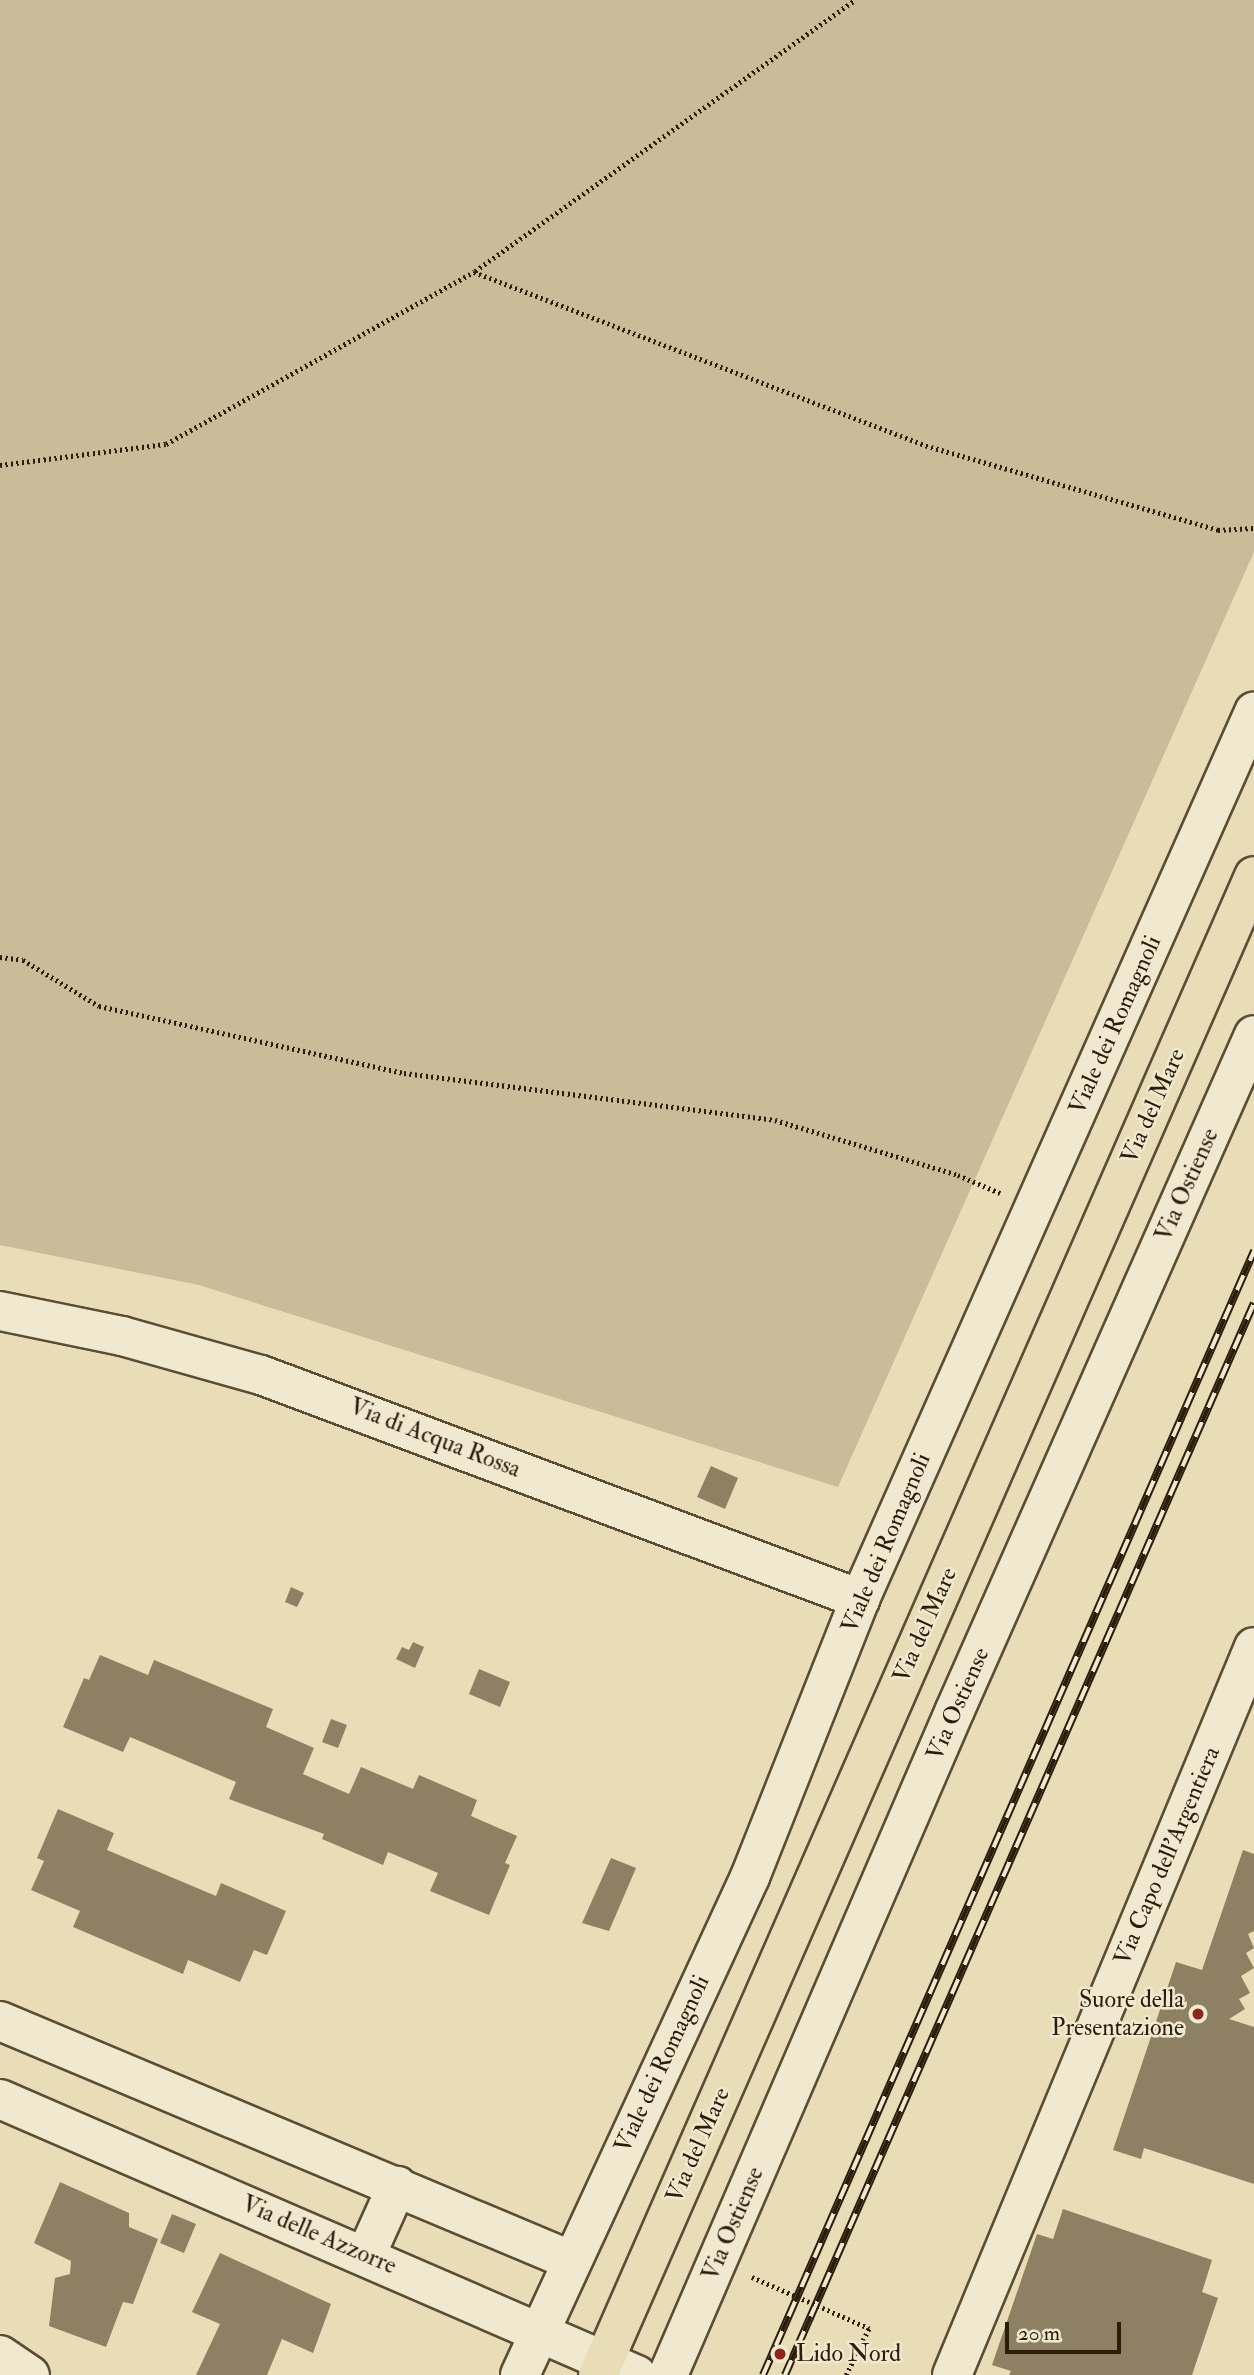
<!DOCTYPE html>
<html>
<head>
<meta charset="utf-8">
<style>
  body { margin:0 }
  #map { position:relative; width:1254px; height:2375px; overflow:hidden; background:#e8ddb6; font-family:"IM FELL Double Pica",serif }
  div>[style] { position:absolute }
  .green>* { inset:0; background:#c8bc99 }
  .building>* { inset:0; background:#8e8163 }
  .path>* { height:4.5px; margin-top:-2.25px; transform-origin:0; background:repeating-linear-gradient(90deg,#2c1d0a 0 2px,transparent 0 5.5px) }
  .roads { filter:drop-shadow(2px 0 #5b4d35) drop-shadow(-2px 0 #5b4d35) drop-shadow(0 2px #5b4d35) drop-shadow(0 -2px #5b4d35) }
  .minor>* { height:38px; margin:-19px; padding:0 19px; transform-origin:19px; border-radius:19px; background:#f0e9d0 }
  .major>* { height:38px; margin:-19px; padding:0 19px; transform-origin:19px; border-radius:19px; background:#e8ddb6 }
  .rail>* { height:8px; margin-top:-4px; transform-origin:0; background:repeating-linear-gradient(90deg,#f0e9d0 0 16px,#2c1d0a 0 32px); box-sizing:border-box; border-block:2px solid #2c1d0a }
  .path-bridge>* { height:4.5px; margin-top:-2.25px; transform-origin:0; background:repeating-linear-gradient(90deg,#2c1d0a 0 2px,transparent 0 5.5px) }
  .dots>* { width:19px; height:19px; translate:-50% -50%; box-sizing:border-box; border:4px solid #f0e9d0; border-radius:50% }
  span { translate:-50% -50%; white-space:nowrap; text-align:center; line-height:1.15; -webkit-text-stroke:5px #f0e9d0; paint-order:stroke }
  .street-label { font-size:24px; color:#2c1d0a }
  .poi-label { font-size:24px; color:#2c1d0a }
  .right { translate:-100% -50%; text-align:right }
  .left { translate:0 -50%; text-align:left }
  .scale { position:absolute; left:1005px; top:2322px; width:116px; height:32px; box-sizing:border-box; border:4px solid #2c1d0a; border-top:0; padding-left:9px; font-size:21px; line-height:24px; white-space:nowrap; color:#2c1d0a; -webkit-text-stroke:5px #f0e9d0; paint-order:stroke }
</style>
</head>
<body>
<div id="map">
  <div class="green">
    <i style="clip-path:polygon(0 0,1254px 0,1254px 552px,838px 1487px,199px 1285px,0 1245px)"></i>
  </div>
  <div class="building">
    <i style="clip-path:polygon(711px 1466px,738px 1478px,725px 1509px,697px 1497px)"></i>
    <i style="clip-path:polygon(291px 1587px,304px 1593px,297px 1607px,285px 1602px)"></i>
    <i style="clip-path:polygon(413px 1642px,424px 1647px,415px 1668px,396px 1659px,402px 1647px,409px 1650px)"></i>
    <i style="clip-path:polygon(100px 1655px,148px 1675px,154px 1660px,273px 1709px,266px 1727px,314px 1748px,303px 1774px,349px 1794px,361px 1767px,413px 1789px,419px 1775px,477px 1800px,471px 1816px,517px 1836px,505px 1863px,510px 1865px,489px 1915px,430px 1891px,438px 1873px,388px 1852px,383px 1865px,322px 1839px,324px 1834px,229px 1799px,236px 1782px,130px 1737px,123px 1752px,63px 1727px,84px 1678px,89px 1680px)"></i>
    <i style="clip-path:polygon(479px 1669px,510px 1682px,500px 1707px,469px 1694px)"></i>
    <i style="clip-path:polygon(331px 1719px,347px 1725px,338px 1748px,322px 1742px)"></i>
    <i style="clip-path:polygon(58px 1809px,114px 1833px,107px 1850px,216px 1896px,221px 1883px,286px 1911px,267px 1955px,254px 1950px,240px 1982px,188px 1960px,183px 1974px,73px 1927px,80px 1911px,31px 1890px,44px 1861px,37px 1858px)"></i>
    <i style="clip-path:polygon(1243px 1850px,1254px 1854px,1254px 1931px,1248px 1934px,1254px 1948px,1246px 1953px,1254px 1968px,1241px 1976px,1250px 1993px,1239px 1999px,1245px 2009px,1229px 2019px,1254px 2027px,1254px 2184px,1144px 2148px,1141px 2159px,1113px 2150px,1176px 1962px,1202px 1970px)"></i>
    <i style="clip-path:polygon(611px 1858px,636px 1868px,609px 1931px,582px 1923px)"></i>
    <i style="clip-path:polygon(60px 2182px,129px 2213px,129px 2227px,158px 2239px,133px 2304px,123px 2302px,106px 2347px,49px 2326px,55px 2278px,70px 2274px,71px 2261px,34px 2243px)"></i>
    <i style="clip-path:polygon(1063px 2209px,1212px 2260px,1202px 2292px,1218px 2298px,1192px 2375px,1009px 2375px,1011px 2371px,992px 2365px,1037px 2234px,1053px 2239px)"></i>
    <i style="clip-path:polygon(172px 2214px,196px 2224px,184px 2253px,160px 2243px)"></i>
    <i style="clip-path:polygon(220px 2253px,331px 2304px,313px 2353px,282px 2339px,267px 2375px,196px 2375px,220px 2324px,192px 2312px)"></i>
  </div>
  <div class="path">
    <i style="left:475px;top:271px;width:467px;rotate:-35.5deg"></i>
    <i style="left:0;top:465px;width:167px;rotate:-7.2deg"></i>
    <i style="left:166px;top:444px;width:353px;rotate:-29.2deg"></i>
    <i style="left:474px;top:272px;width:489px;rotate:21deg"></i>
    <i style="left:931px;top:447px;width:299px;rotate:16.1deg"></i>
    <i style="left:1218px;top:530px;width:36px;rotate:-3deg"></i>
    <i style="left:0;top:957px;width:23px;rotate:7deg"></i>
    <i style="left:23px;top:960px;width:89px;rotate:31.2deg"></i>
    <i style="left:99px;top:1006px;width:312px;rotate:12.4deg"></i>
    <i style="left:404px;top:1073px;width:374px;rotate:7.2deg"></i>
    <i style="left:775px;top:1120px;width:191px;rotate:16.7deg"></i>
    <i style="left:958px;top:1175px;width:46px;rotate:23.2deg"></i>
    <i style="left:846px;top:2375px;width:52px;rotate:-63.9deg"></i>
  </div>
  <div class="roads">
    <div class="minor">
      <i style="left:0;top:1311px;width:125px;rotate:11.6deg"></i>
      <i style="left:122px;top:1336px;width:144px;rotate:15.7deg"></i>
      <i style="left:261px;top:1375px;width:640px;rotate:20.5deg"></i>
      <i style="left:0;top:2021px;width:618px;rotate:22.75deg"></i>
      <i style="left:0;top:2099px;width:694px;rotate:23.43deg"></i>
      <i style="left:366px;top:2255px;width:76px;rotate:-65.8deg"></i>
      <i style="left:0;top:2355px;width:36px;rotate:34deg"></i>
      <i style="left:520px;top:2375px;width:549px;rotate:-65.21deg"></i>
      <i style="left:750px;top:1877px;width:299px;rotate:-68.4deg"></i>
      <i style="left:860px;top:1599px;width:971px;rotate:-66.05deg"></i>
      <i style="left:668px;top:2375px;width:724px;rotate:-66.66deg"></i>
      <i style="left:955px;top:1710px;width:738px;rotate:-66.11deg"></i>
      <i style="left:952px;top:2375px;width:788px;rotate:-67.47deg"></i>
    </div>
    <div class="major">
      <i style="left:598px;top:2375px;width:1636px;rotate:-66.36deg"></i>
    </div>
  </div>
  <div class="rail">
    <i style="left:763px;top:2375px;width:1227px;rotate:-66.4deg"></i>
    <i style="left:785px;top:2375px;width:1170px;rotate:-66.37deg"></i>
  </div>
  <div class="path-bridge">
    <i style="left:752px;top:2277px;width:128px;rotate:23.6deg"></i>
  </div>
  <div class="dots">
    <i style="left:1198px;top:2014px;background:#8f2418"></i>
    <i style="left:780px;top:2354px;background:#8f2418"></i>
  </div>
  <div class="street-label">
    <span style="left:1115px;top:1025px;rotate:-66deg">Viale dei Romagnoli</span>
    <span style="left:1153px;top:1106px;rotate:-66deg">Via del Mare</span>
    <span style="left:1187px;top:1185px;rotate:-66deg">Via Ostiense</span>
    <span style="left:435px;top:1438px;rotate:21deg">Via di Acqua Rossa</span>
    <span style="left:886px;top:1543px;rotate:-67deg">Viale dei Romagnoli</span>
    <span style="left:925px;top:1625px;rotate:-66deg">Via del Mare</span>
    <span style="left:958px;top:1704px;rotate:-66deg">Via Ostiense</span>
    <span style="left:1167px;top:1856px;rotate:-67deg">Via Capo dell'Argentiera</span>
    <span style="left:662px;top:2064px;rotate:-65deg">Viale dei Romagnoli</span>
    <span style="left:698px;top:2145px;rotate:-66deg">Via del Mare</span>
    <span style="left:733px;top:2224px;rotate:-67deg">Via Ostiense</span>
    <span style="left:319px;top:2235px;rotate:23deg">Via delle Azzorre</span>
  </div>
  <div class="poi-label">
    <span class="right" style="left:1184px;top:2014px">Suore della<br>Presentazione</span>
    <span class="left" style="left:796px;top:2354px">Lido Nord</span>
  </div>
  <div class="scale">20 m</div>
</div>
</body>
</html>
